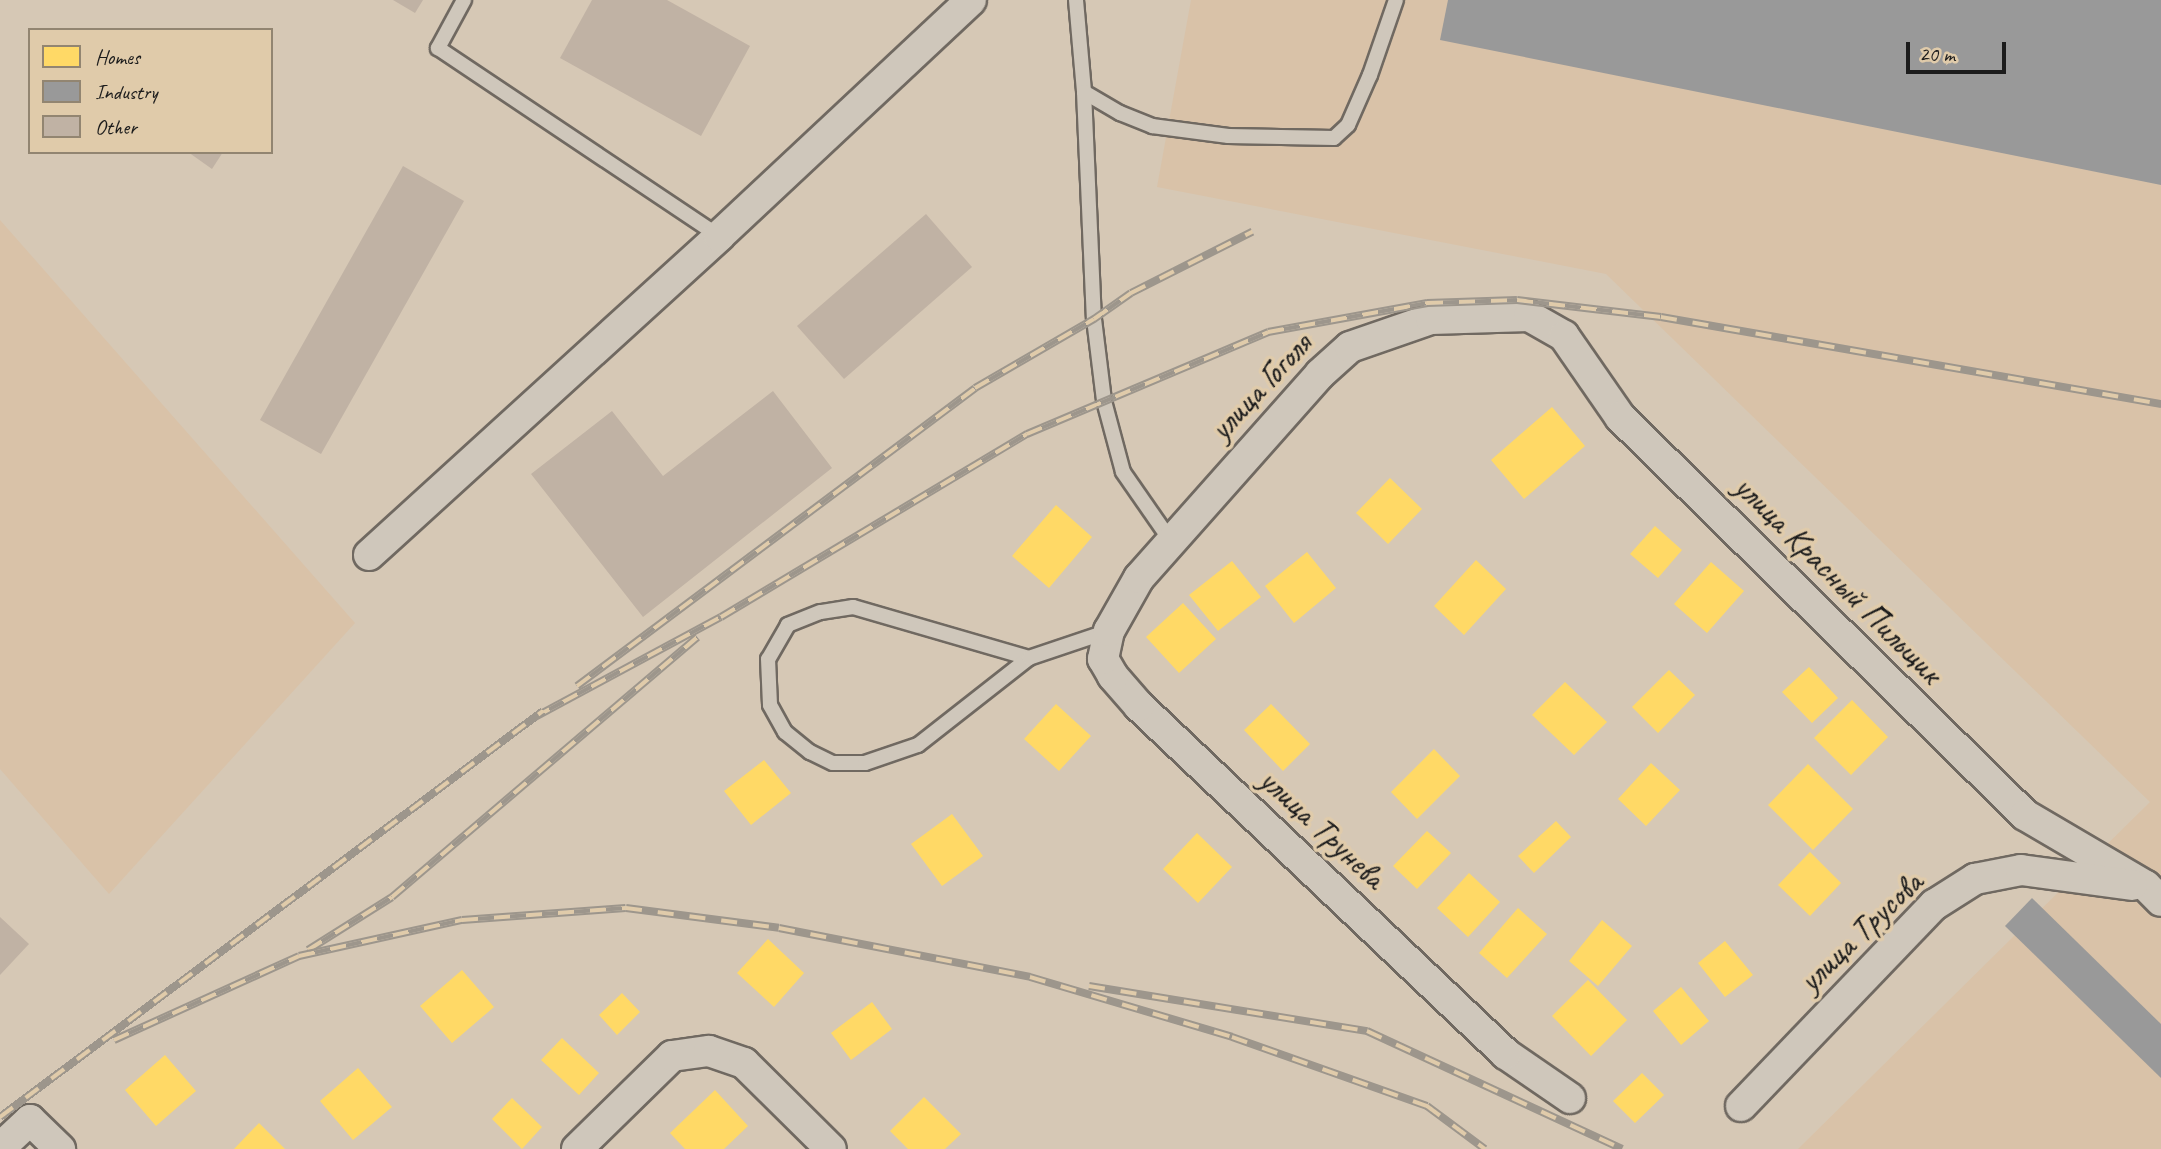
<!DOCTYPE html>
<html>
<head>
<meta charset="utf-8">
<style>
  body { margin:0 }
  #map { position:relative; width:2161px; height:1149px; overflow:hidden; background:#d6c8b5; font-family:Caveat,sans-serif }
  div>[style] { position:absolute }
  .built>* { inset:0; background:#d9c2a8 }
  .homes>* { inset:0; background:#ffd966 }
  .industry>* { inset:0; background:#999 }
  .building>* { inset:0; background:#c0b2a4 }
  .roads { filter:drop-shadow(2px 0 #706961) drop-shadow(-2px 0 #706961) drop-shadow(0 2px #706961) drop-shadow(0 -2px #706961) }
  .lane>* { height:14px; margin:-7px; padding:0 7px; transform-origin:7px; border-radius:7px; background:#cfc7bb }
  .street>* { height:30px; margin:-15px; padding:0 15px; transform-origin:15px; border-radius:15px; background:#cfc7bb }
  .rail>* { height:8px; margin-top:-4px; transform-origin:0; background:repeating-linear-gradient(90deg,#e0cbaa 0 16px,#9d968c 0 32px); box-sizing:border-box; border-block:2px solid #9d968c }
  span { translate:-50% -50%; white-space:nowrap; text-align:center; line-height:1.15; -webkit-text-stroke:7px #e0cbaa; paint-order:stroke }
  .street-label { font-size:33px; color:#1c1c1c }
  .legend { position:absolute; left:28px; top:28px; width:245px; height:126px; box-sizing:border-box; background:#e0cbaa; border:2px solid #928571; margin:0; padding:9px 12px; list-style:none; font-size:21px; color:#1c1c1c }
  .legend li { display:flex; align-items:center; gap:14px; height:35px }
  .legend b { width:35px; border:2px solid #928571 }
  .scale { position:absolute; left:1906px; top:42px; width:100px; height:32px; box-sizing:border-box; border:4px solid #1c1c1c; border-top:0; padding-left:9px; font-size:21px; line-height:24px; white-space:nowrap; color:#1c1c1c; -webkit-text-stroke:5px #e0cbaa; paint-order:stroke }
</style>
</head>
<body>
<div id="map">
  <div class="built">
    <i style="clip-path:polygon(1191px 0,2161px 0,2161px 1149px,1798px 1149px,2150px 802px,1606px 274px,1157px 187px)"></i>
    <i style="clip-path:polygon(0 220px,355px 623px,109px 894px,0 769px)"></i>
  </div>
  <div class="homes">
    <i style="clip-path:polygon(1552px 407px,1585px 446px,1524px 499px,1491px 460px)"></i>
    <i style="clip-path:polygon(1390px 478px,1422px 509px,1388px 544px,1356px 513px)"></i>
    <i style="clip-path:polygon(1056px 505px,1092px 537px,1049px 588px,1012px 556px)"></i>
    <i style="clip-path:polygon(1655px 526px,1682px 550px,1658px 578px,1630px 554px)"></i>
    <i style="clip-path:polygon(1307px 552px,1336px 588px,1294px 623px,1265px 586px)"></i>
    <i style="clip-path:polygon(1476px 560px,1506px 589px,1464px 635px,1434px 606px)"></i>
    <i style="clip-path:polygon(1232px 561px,1261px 597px,1218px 631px,1189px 595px)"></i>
    <i style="clip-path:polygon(1711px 562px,1744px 591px,1707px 633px,1674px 604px)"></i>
    <i style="clip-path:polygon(1183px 603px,1216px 639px,1179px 673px,1146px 637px)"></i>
    <i style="clip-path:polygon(1809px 667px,1838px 698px,1812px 723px,1782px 692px)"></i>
    <i style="clip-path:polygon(1669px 670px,1695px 695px,1658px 733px,1632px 707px)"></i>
    <i style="clip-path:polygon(1565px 682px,1607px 722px,1574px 755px,1532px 715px)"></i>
    <i style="clip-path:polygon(1852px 700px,1888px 737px,1851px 775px,1814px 738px)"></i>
    <i style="clip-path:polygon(1056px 704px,1091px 736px,1059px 771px,1024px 739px)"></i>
    <i style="clip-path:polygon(1271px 704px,1310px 744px,1283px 771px,1244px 730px)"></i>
    <i style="clip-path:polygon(1434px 749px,1460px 776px,1417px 819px,1391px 792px)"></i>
    <i style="clip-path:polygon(764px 760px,791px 793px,751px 825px,724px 791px)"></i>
    <i style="clip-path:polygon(1651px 763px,1680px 790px,1646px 826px,1618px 799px)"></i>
    <i style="clip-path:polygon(1808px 764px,1853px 809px,1813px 850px,1768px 805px)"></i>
    <i style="clip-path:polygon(952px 814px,983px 856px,942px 886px,911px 844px)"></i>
    <i style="clip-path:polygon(1556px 821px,1571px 837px,1534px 873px,1518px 856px)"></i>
    <i style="clip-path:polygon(1427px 831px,1451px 853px,1417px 889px,1393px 866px)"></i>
    <i style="clip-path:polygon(1197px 833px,1232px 867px,1198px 903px,1163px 869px)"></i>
    <i style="clip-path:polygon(1810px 852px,1841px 883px,1810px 916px,1778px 885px)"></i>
    <i style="clip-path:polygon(1469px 873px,1500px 902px,1468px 937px,1437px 908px)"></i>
    <i style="clip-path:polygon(1518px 908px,1547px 934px,1507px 978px,1479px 953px)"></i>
    <i style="clip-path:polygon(1602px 920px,1632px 946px,1598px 986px,1569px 961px)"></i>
    <i style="clip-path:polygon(768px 939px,804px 973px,774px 1007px,737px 973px)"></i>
    <i style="clip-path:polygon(1725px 941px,1753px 975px,1725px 997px,1698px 963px)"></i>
    <i style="clip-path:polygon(462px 970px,494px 1007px,452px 1043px,420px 1006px)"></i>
    <i style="clip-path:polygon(1588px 980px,1627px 1020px,1591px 1056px,1552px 1016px)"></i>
    <i style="clip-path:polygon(1681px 987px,1709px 1021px,1681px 1045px,1653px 1011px)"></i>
    <i style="clip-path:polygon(622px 993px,640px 1012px,617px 1035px,599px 1015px)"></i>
    <i style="clip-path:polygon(872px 1002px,892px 1029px,851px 1060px,831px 1033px)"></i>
    <i style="clip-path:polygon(562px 1038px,599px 1073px,579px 1095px,541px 1060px)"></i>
    <i style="clip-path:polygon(165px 1055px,196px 1091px,156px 1126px,125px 1090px)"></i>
    <i style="clip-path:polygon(358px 1068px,392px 1107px,353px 1140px,320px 1101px)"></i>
    <i style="clip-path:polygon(1642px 1073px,1664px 1095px,1635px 1123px,1613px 1101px)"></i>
    <i style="clip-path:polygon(715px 1090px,748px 1126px,724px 1149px,685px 1149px,670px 1133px)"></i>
    <i style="clip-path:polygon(924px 1097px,961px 1134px,945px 1149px,908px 1149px,890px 1131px)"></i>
    <i style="clip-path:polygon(512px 1098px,542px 1127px,522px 1149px,492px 1119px)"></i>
    <i style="clip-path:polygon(259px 1123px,285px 1149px,234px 1149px)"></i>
  </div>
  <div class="industry">
    <i style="clip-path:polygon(1448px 0,2161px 0,2161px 185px,1440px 40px)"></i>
    <i style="clip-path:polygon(2032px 898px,2161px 1024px,2161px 1078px,2005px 926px)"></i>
  </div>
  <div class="building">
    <i style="clip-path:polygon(393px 0,423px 0,415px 13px)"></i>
    <i style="clip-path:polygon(592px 0,667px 0,750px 46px,701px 136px,560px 58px)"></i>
    <i style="clip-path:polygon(188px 152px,223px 152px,212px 169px)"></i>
    <i style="clip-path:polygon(403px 166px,464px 201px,321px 454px,260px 420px)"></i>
    <i style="clip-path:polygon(926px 214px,972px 267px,844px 379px,797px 326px)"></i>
    <i style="clip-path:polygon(773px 391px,832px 468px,643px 617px,531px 474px,612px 411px,663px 476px)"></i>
    <i style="clip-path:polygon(0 917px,29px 944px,0 975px)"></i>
  </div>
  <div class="roads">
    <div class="lane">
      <i style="left:464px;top:0;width:55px;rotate:118.4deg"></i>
      <i style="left:438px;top:48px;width:338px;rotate:33.8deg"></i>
      <i style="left:1076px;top:0;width:92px;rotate:85deg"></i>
      <i style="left:1084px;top:92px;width:227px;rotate:87.5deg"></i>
      <i style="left:1094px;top:319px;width:83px;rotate:83deg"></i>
      <i style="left:1104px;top:401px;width:73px;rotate:75deg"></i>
      <i style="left:1123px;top:472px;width:84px;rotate:55.2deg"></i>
      <i style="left:1084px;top:92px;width:42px;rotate:30.3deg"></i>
      <i style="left:1120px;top:113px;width:35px;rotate:22deg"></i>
      <i style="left:1152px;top:126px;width:77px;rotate:7.5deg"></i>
      <i style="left:1228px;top:136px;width:106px;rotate:1.1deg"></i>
      <i style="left:1334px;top:138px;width:19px;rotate:-43deg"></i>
      <i style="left:1348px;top:125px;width:55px;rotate:-66.3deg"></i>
      <i style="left:1370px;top:75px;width:79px;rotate:-70.9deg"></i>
      <i style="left:1029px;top:658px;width:183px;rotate:-163.8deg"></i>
      <i style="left:853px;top:607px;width:33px;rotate:171deg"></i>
      <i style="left:820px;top:612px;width:35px;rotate:158deg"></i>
      <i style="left:788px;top:625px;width:39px;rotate:120deg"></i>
      <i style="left:768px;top:659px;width:46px;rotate:87.5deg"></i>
      <i style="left:770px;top:705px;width:31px;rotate:61deg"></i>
      <i style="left:785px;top:732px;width:32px;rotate:39deg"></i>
      <i style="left:810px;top:752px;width:25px;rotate:26deg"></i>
      <i style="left:833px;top:763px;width:32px"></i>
      <i style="left:865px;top:763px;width:56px;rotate:-18.8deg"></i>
      <i style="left:918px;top:745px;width:141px;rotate:-38.1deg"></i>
      <i style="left:1029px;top:658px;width:84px;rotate:-18.6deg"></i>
    </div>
    <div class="street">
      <i style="left:369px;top:555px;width:474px;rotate:-42.3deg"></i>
      <i style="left:719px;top:236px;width:345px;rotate:-43.1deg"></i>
      <i style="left:1570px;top:1098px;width:78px;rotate:-145.5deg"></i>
      <i style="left:1506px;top:1054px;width:506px;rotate:-136.52deg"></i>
      <i style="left:1139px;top:706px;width:40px;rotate:-131deg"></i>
      <i style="left:1113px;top:676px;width:20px;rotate:-120deg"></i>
      <i style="left:1103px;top:659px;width:29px;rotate:-78deg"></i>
      <i style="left:1109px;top:631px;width:61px;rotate:-60.5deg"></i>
      <i style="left:1139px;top:578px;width:273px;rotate:-48.4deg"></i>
      <i style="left:1320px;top:374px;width:40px;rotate:-42deg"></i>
      <i style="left:1350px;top:347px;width:86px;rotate:-19.1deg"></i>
      <i style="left:1431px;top:319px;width:98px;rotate:-1.8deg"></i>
      <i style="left:1529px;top:316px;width:40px;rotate:29.7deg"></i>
      <i style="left:1564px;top:336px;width:98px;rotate:55.3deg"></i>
      <i style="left:1620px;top:417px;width:568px;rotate:44.5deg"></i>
      <i style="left:2025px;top:815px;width:140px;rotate:30.4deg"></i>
      <i style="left:2146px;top:886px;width:21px;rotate:45deg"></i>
      <i style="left:1741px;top:1106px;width:279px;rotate:-46.2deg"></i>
      <i style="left:1934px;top:905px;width:49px;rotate:-32.4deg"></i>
      <i style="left:1975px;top:879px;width:47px;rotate:-11.1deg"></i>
      <i style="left:2021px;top:870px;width:112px;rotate:7.7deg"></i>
      <i style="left:0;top:1148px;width:41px;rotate:-43deg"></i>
      <i style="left:30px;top:1120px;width:42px;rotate:44deg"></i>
      <i style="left:577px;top:1149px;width:133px;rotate:-44.4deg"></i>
      <i style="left:672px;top:1056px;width:37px;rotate:-8deg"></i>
      <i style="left:709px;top:1051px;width:37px;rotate:19deg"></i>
      <i style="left:744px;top:1063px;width:122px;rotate:44.7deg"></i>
    </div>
  </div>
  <div class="rail">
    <i style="left:577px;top:686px;width:497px;rotate:-36.8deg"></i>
    <i style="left:975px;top:388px;width:138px;rotate:-30.1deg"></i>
    <i style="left:1094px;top:319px;width:45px;rotate:-35.1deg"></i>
    <i style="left:1131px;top:293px;width:136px;rotate:-26.8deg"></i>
    <i style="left:535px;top:717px;width:211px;rotate:-28.3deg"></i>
    <i style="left:721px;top:617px;width:357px;rotate:-30.9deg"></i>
    <i style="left:1027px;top:434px;width:262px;rotate:-22.9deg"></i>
    <i style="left:1268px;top:332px;width:162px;rotate:-10.3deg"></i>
    <i style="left:1427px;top:303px;width:90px;rotate:-1.9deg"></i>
    <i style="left:1517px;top:300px;width:145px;rotate:6.7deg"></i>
    <i style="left:1661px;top:317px;width:508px;rotate:9.87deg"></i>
    <i style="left:308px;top:950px;width:99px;rotate:-32.2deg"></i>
    <i style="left:392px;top:897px;width:401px;rotate:-40.4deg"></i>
    <i style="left:1089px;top:986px;width:282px;rotate:9.2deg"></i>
    <i style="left:1367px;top:1031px;width:281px;rotate:24.8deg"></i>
    <i style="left:114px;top:1040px;width:203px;rotate:-24.4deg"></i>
    <i style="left:299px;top:956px;width:167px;rotate:-12.5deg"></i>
    <i style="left:462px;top:920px;width:164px;rotate:-4.2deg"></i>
    <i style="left:626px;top:908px;width:154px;rotate:7.4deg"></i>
    <i style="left:779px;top:928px;width:256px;rotate:11deg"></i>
    <i style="left:1030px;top:977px;width:211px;rotate:16.5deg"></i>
    <i style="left:1232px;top:1037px;width:207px;rotate:19.5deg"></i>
    <i style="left:1427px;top:1106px;width:72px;rotate:36.6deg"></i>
    <i style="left:0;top:1117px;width:678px;rotate:-36.79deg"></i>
  </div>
  <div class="street-label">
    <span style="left:1261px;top:387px;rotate:-47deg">улица Гоголя</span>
    <span style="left:1838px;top:580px;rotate:45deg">улица Красный Пильщик</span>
    <span style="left:1322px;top:829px;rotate:43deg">улица Трунева</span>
    <span style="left:1861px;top:932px;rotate:-44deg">улица Трусова</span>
  </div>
  <ul class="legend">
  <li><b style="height:19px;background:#ffd966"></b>Homes</li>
  <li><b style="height:19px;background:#999"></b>Industry</li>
  <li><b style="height:19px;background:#c0b2a4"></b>Other</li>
  </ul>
  <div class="scale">20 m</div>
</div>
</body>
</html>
